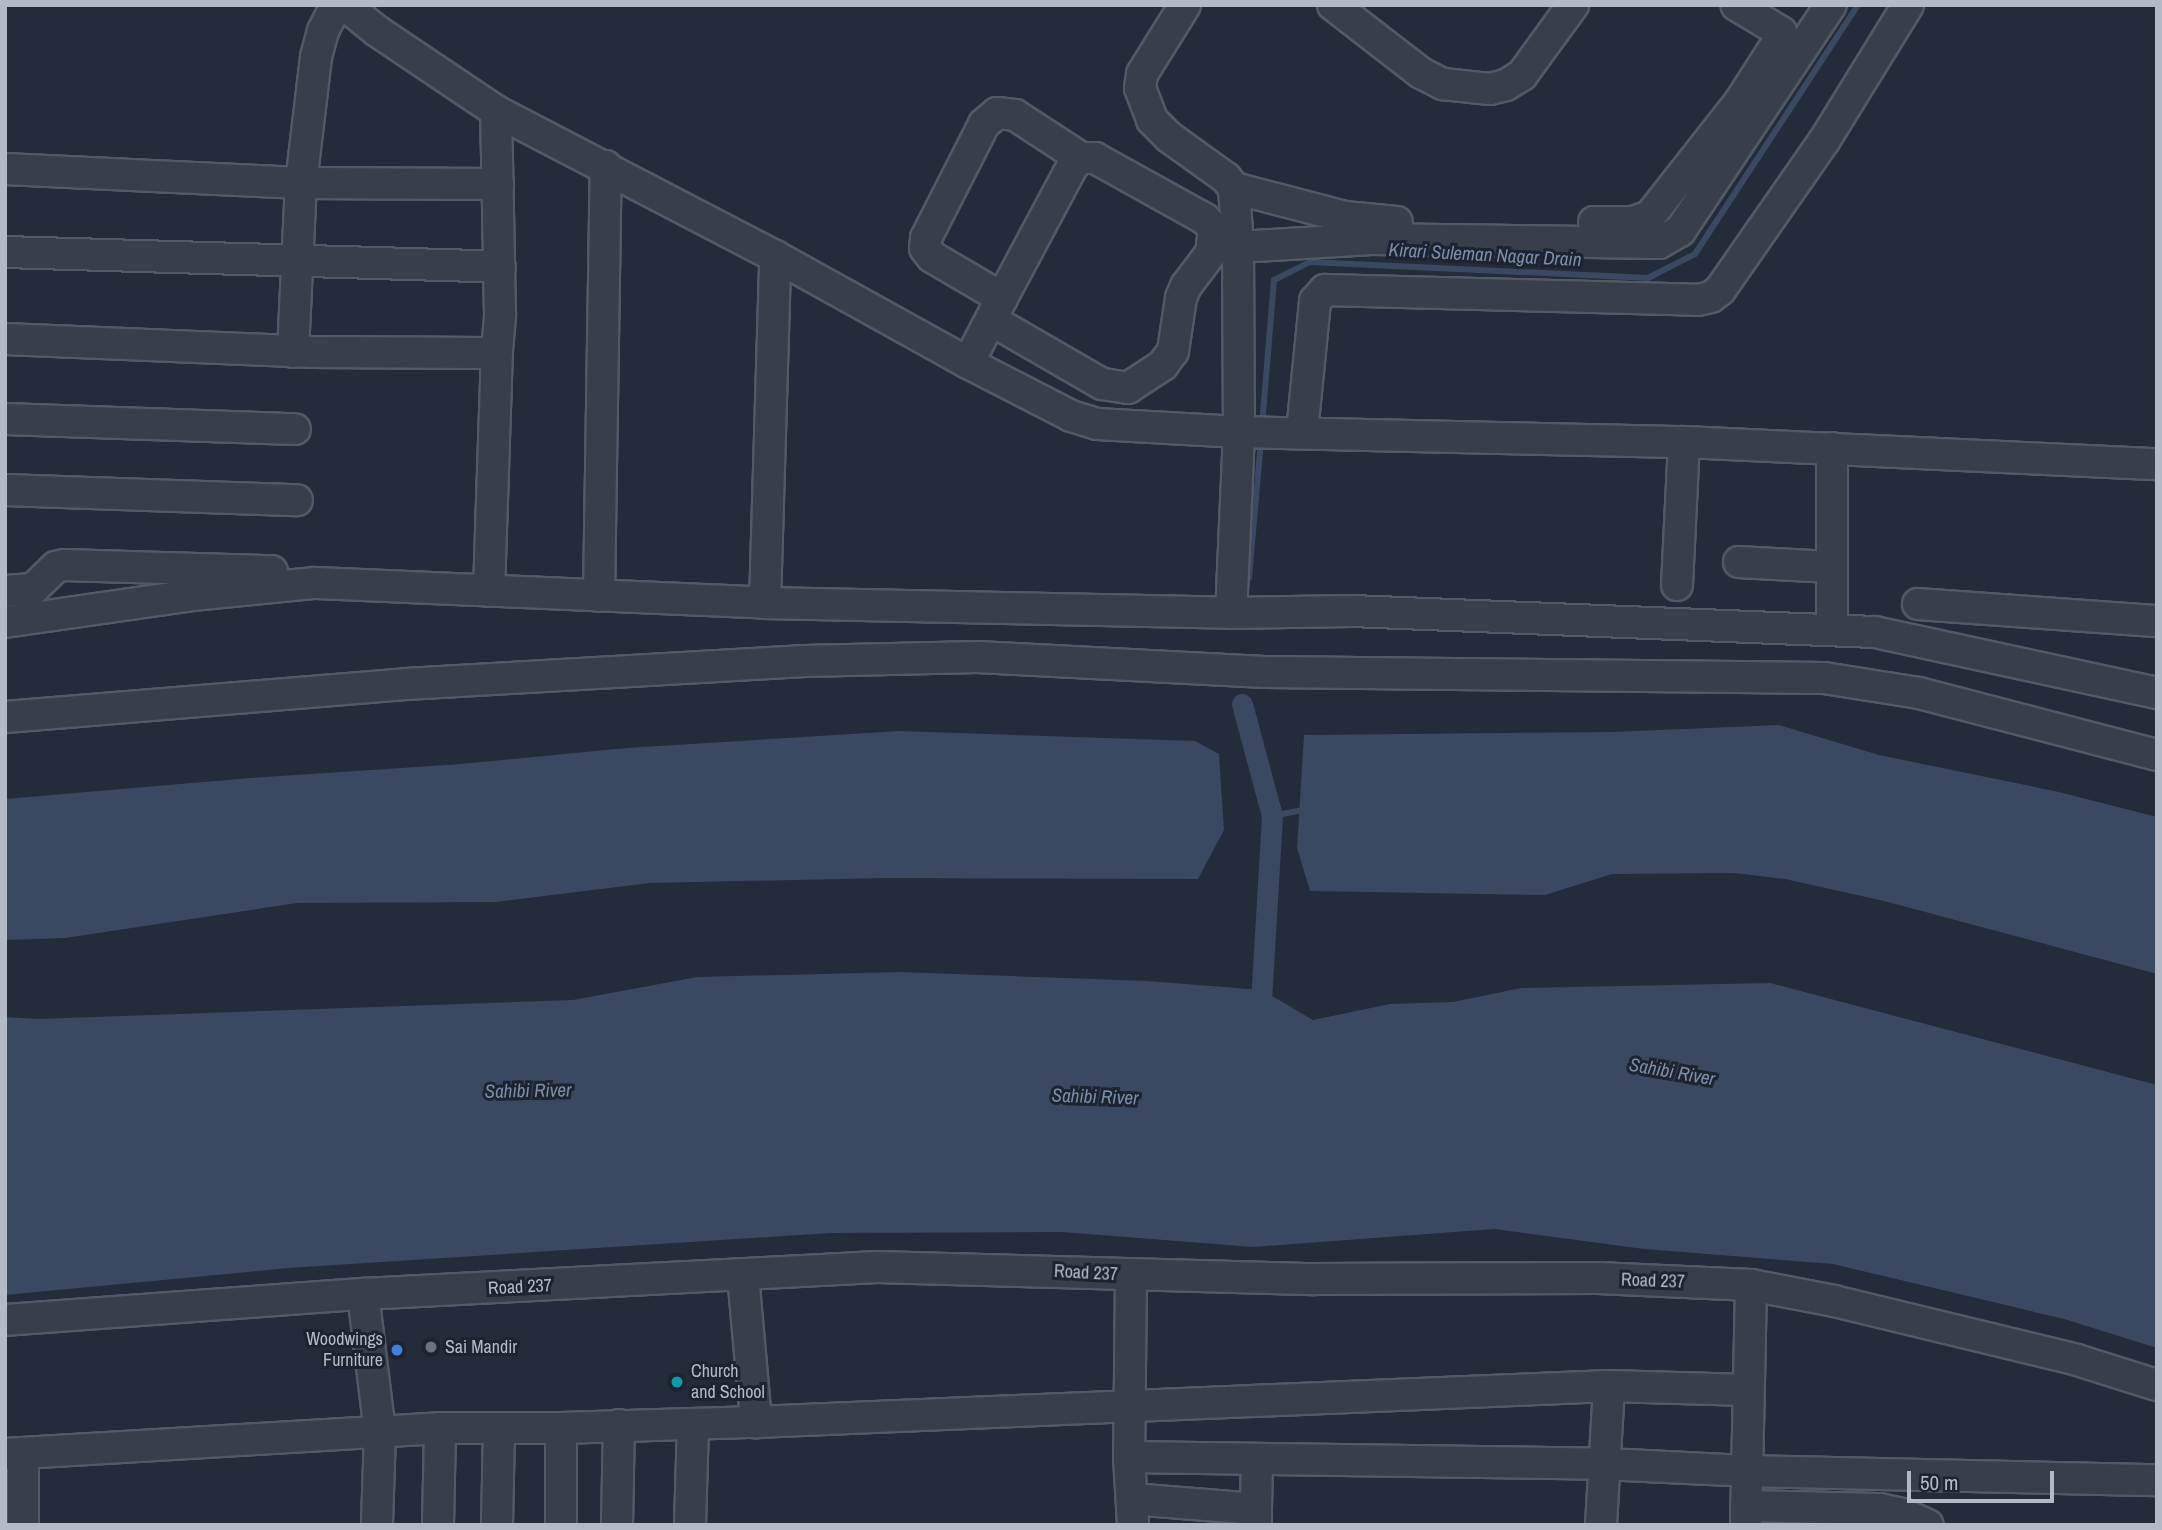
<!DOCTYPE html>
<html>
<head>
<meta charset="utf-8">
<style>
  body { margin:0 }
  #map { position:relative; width:2162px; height:1530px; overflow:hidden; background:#242b3a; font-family:"Archivo Narrow",sans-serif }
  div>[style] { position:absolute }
  .water>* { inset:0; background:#3a4862 }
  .stream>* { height:6px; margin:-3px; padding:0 3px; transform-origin:3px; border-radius:3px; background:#3a4862 }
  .canal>* { height:21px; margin:-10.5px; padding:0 10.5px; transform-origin:10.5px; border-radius:10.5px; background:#3a4862 }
  .roads { filter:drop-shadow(2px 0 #535965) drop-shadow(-2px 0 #535965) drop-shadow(0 2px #535965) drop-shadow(0 -2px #535965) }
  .minor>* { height:30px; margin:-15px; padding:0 15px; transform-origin:15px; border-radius:15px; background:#383e4a }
  .dots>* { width:19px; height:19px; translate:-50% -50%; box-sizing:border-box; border:4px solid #1d232f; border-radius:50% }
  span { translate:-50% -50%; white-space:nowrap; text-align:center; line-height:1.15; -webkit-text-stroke:6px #1d232f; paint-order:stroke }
  .street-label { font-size:18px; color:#b3b9c6 }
  .poi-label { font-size:18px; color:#b3b9c6 }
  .right { translate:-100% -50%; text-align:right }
  .left { translate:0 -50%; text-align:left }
  .water-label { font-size:19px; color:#7c8dac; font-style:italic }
  .frame { position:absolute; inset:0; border:7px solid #b3b9c6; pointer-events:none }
  .scale { position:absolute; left:1907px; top:1471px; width:147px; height:32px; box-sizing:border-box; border:4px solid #b3b9c6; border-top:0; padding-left:9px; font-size:21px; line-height:24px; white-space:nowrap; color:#b3b9c6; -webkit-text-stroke:5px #1d232f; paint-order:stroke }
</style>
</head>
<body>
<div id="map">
  <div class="water">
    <i style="clip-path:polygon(1779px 725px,1879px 755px,2059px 792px,2157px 817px,2157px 974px,1884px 901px,1785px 879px,1734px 873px,1612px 874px,1545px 895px,1310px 891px,1297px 848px,1304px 735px,1612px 732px)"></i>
    <i style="clip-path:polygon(899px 731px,1195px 741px,1219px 754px,1224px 830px,1198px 879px,886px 878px,650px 883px,496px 902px,297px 903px,65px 938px,5px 940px,5px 799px,250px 778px,461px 764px,626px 748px)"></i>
    <i style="clip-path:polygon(900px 972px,1147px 981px,1262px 990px,1313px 1020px,1390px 1004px,1453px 1002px,1521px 988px,1770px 983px,2157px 1085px,2157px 1348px,2064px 1319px,1833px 1264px,1644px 1249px,1495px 1229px,1253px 1247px,1062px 1232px,831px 1233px,289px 1268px,5px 1295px,5px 1017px,38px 1019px,573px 1000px,697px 977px)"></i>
  </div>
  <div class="stream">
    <i style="left:1262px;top:426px;width:146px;rotate:-85.3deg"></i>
    <i style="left:1274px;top:280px;width:40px;rotate:-26.6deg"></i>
    <i style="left:1310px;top:262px;width:338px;rotate:2.7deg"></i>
    <i style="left:1648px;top:278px;width:53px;rotate:-27.1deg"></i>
    <i style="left:1695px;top:254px;width:298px;rotate:-56.8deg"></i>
    <i style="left:1249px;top:578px;width:139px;rotate:-85deg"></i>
    <i style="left:1272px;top:816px;width:37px;rotate:-11deg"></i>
  </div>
  <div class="canal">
    <i style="left:1242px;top:704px;width:116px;rotate:75deg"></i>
    <i style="left:1272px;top:816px;width:200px;rotate:93.4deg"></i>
  </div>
  <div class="roads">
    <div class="minor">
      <i style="left:345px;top:5px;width:41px;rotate:39.1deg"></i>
      <i style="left:377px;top:31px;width:143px;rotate:33.9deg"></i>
      <i style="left:496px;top:111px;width:314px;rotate:27.5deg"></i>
      <i style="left:775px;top:256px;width:221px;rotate:29deg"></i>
      <i style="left:968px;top:363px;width:116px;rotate:27.2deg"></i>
      <i style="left:1071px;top:416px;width:27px;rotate:17deg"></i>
      <i style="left:1097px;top:424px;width:142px;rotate:3.2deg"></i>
      <i style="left:1239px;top:432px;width:445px;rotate:1.3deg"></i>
      <i style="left:1684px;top:442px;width:474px;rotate:2.7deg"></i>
      <i style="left:1185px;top:5px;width:81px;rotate:121.9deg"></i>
      <i style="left:1142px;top:74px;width:14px;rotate:98deg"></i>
      <i style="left:1140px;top:88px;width:34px;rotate:69deg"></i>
      <i style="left:1152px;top:120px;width:24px;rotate:45deg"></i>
      <i style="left:1169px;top:137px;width:70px;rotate:35.7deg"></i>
      <i style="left:1226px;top:178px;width:13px;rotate:51deg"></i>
      <i style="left:1234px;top:188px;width:59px;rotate:86.1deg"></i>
      <i style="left:1238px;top:247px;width:185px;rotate:89.7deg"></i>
      <i style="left:1239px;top:432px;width:181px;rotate:92.5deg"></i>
      <i style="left:1333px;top:5px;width:111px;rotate:37.7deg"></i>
      <i style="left:1421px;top:73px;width:25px;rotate:27deg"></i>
      <i style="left:1443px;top:84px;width:47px;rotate:6.1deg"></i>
      <i style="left:1490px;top:89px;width:16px;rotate:-14deg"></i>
      <i style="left:1506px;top:85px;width:19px;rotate:-32deg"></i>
      <i style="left:1522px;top:75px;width:87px;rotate:-53.9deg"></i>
      <i style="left:5px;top:169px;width:296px;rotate:2.7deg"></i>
      <i style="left:301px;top:183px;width:197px;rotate:0.3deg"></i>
      <i style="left:1234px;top:188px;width:115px;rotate:14.6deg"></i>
      <i style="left:1345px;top:217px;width:52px;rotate:5.5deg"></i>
      <i style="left:1594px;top:222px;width:39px"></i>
      <i style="left:1633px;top:222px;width:18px;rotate:-19deg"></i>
      <i style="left:1650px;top:216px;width:144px;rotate:-51.8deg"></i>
      <i style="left:1739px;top:103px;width:76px;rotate:-57.4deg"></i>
      <i style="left:1780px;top:39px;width:7px;rotate:-82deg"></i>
      <i style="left:1781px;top:32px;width:52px;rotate:-149deg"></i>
      <i style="left:1238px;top:247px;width:134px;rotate:-3.4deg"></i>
      <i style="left:1372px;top:239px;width:287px;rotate:0.8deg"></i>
      <i style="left:1659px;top:243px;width:24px;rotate:-30deg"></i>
      <i style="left:1680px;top:231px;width:272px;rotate:-56.3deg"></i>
      <i style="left:5px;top:252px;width:495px;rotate:1.7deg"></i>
      <i style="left:1002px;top:298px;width:81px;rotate:-149.6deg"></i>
      <i style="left:932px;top:257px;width:11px;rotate:-128deg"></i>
      <i style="left:925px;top:248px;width:10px;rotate:-84deg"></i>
      <i style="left:926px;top:238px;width:128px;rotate:-63deg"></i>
      <i style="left:984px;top:124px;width:17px;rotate:-40deg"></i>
      <i style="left:997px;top:113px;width:18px;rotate:6deg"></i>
      <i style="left:1015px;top:115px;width:79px;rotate:33.1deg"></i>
      <i style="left:5px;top:339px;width:305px;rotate:2.4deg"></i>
      <i style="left:310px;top:352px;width:175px;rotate:0.3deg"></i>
      <i style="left:485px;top:353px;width:12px;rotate:-9deg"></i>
      <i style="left:497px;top:351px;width:37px;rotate:-85deg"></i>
      <i style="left:500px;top:314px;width:203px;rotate:-91.1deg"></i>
      <i style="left:293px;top:352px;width:169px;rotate:-87.3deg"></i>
      <i style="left:301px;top:183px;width:127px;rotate:-83.2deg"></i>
      <i style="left:316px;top:57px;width:27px;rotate:-75deg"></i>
      <i style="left:323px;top:31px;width:29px;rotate:-63deg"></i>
      <i style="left:968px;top:363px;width:73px;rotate:-62.4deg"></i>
      <i style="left:1002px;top:298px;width:151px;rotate:-61.9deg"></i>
      <i style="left:1073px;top:165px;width:11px;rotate:-41deg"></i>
      <i style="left:1081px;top:158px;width:14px"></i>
      <i style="left:1095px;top:158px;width:126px;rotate:29deg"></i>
      <i style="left:1205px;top:219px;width:13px;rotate:48deg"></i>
      <i style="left:1214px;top:229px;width:24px;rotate:97deg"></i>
      <i style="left:1211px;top:253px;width:41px;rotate:127.1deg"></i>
      <i style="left:1186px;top:286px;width:13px;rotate:113deg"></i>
      <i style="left:1181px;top:298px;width:54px;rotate:98.6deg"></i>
      <i style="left:1173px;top:351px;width:17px;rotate:126deg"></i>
      <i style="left:1163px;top:365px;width:42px;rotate:146.7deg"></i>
      <i style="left:1128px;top:388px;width:26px;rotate:-171deg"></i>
      <i style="left:1102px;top:384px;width:128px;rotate:-150deg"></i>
      <i style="left:5px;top:419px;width:290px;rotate:2deg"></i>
      <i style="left:1302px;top:432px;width:132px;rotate:-84.3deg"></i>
      <i style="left:1315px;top:301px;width:15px;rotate:-48deg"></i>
      <i style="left:1325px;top:290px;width:373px;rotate:1.5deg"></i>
      <i style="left:1698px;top:300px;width:13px;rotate:-13deg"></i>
      <i style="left:1711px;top:297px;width:11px;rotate:-38deg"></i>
      <i style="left:1720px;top:290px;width:182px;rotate:-55.1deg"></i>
      <i style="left:1824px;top:141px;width:160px;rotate:-58.3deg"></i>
      <i style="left:5px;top:490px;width:292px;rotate:2deg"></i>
      <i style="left:1739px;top:562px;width:91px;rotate:3.1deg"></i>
      <i style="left:1677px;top:585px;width:143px;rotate:-87.2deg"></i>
      <i style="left:5px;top:591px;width:28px;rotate:-4deg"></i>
      <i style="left:33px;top:589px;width:32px;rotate:-44deg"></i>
      <i style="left:56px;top:567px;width:8px;rotate:-14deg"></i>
      <i style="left:64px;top:565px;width:208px;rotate:1.7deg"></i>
      <i style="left:489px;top:591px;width:240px;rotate:-88.1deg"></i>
      <i style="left:599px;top:596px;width:430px;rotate:-89.1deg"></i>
      <i style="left:765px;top:603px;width:347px;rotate:-88.3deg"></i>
      <i style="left:1918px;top:604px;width:240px;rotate:4.1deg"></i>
      <i style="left:5px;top:622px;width:189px;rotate:-8.2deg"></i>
      <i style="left:192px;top:595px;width:124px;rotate:-5.6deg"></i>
      <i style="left:315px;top:583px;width:450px;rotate:2.5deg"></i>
      <i style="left:765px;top:603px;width:466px;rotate:1.2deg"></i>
      <i style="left:1231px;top:613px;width:121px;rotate:-0.9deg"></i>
      <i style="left:1352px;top:611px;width:523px;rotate:2.3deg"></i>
      <i style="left:1875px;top:632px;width:289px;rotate:12.2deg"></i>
      <i style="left:1832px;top:629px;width:181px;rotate:-90deg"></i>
      <i style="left:5px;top:717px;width:402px;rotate:-4.7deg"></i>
      <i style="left:406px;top:684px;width:399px;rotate:-3.3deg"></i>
      <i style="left:804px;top:661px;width:174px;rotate:-1.3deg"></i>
      <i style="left:978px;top:657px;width:287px;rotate:3deg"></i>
      <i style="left:1265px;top:672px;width:559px;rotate:0.61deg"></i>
      <i style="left:1824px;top:678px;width:96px;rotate:9deg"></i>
      <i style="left:1919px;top:693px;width:246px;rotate:14.6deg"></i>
      <i style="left:743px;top:1275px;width:148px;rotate:84.9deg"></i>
      <i style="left:1131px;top:1275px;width:182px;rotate:90.6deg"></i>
      <i style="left:1129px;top:1457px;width:68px;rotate:86.6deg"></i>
      <i style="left:363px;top:1294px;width:140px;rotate:83deg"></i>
      <i style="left:380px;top:1433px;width:92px;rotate:91.9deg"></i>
      <i style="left:5px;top:1320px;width:359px;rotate:-4.2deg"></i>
      <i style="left:363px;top:1294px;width:515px;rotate:-3.01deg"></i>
      <i style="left:877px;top:1267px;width:438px;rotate:1.6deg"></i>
      <i style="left:1315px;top:1279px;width:283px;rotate:-0.2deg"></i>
      <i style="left:1598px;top:1278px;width:153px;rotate:2.6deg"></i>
      <i style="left:1751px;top:1285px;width:85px;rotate:10.9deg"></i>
      <i style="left:1834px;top:1301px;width:250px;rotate:13.6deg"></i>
      <i style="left:2077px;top:1360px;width:84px;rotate:17.4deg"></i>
      <i style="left:5px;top:1454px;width:436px;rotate:-3.4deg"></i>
      <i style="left:440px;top:1428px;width:121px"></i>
      <i style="left:561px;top:1428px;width:195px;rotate:-1.8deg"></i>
      <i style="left:756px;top:1422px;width:854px;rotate:-2.42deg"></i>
      <i style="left:1609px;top:1386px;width:139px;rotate:1.6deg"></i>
      <i style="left:1129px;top:1457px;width:476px;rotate:0.8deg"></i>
      <i style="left:1605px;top:1464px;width:141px;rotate:2.8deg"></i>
      <i style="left:1746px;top:1471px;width:411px;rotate:1.3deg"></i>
      <i style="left:1132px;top:1499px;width:124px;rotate:4.6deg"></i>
      <i style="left:1256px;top:1509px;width:16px;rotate:90deg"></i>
      <i style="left:1746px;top:1506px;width:133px;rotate:1.3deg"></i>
      <i style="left:1879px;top:1509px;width:25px;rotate:12deg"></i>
      <i style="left:1903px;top:1514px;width:27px;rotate:24deg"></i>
      <i style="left:1256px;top:1509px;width:50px;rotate:-88.9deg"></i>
      <i style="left:23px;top:1525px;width:72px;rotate:-90deg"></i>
      <i style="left:438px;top:1525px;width:97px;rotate:-88.8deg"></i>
      <i style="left:497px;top:1525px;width:97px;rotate:-88.8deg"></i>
      <i style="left:561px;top:1525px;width:97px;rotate:-90deg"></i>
      <i style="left:617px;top:1525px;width:100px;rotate:-88.9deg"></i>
      <i style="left:690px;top:1525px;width:101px;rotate:-88.3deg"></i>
      <i style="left:1601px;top:1525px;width:139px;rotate:-86.7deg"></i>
      <i style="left:1746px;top:1525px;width:240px;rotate:-88.8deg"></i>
    </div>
  </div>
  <div class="dots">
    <i style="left:431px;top:1347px;background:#6b7280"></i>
    <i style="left:397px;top:1350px;background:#3f7fe0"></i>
    <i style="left:677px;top:1382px;background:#0f9aa8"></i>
  </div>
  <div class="street-label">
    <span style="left:1086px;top:1273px;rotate:3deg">Road 237</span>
    <span style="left:1653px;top:1281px;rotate:2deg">Road 237</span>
    <span style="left:520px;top:1287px;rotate:-3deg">Road 237</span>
  </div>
  <div class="poi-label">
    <span class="right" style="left:383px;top:1350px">Woodwings<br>Furniture</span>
    <span class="left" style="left:445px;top:1347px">Sai Mandir</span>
    <span class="left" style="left:691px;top:1382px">Church<br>and School</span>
  </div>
  <div class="water-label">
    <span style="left:1485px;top:255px;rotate:3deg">Kirari Suleman Nagar Drain</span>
    <span style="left:1672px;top:1072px;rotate:10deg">Sahibi River</span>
    <span style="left:528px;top:1091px;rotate:-1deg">Sahibi River</span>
    <span style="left:1095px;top:1097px;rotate:2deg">Sahibi River</span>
  </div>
  <div class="frame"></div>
  <div class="scale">50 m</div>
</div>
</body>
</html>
